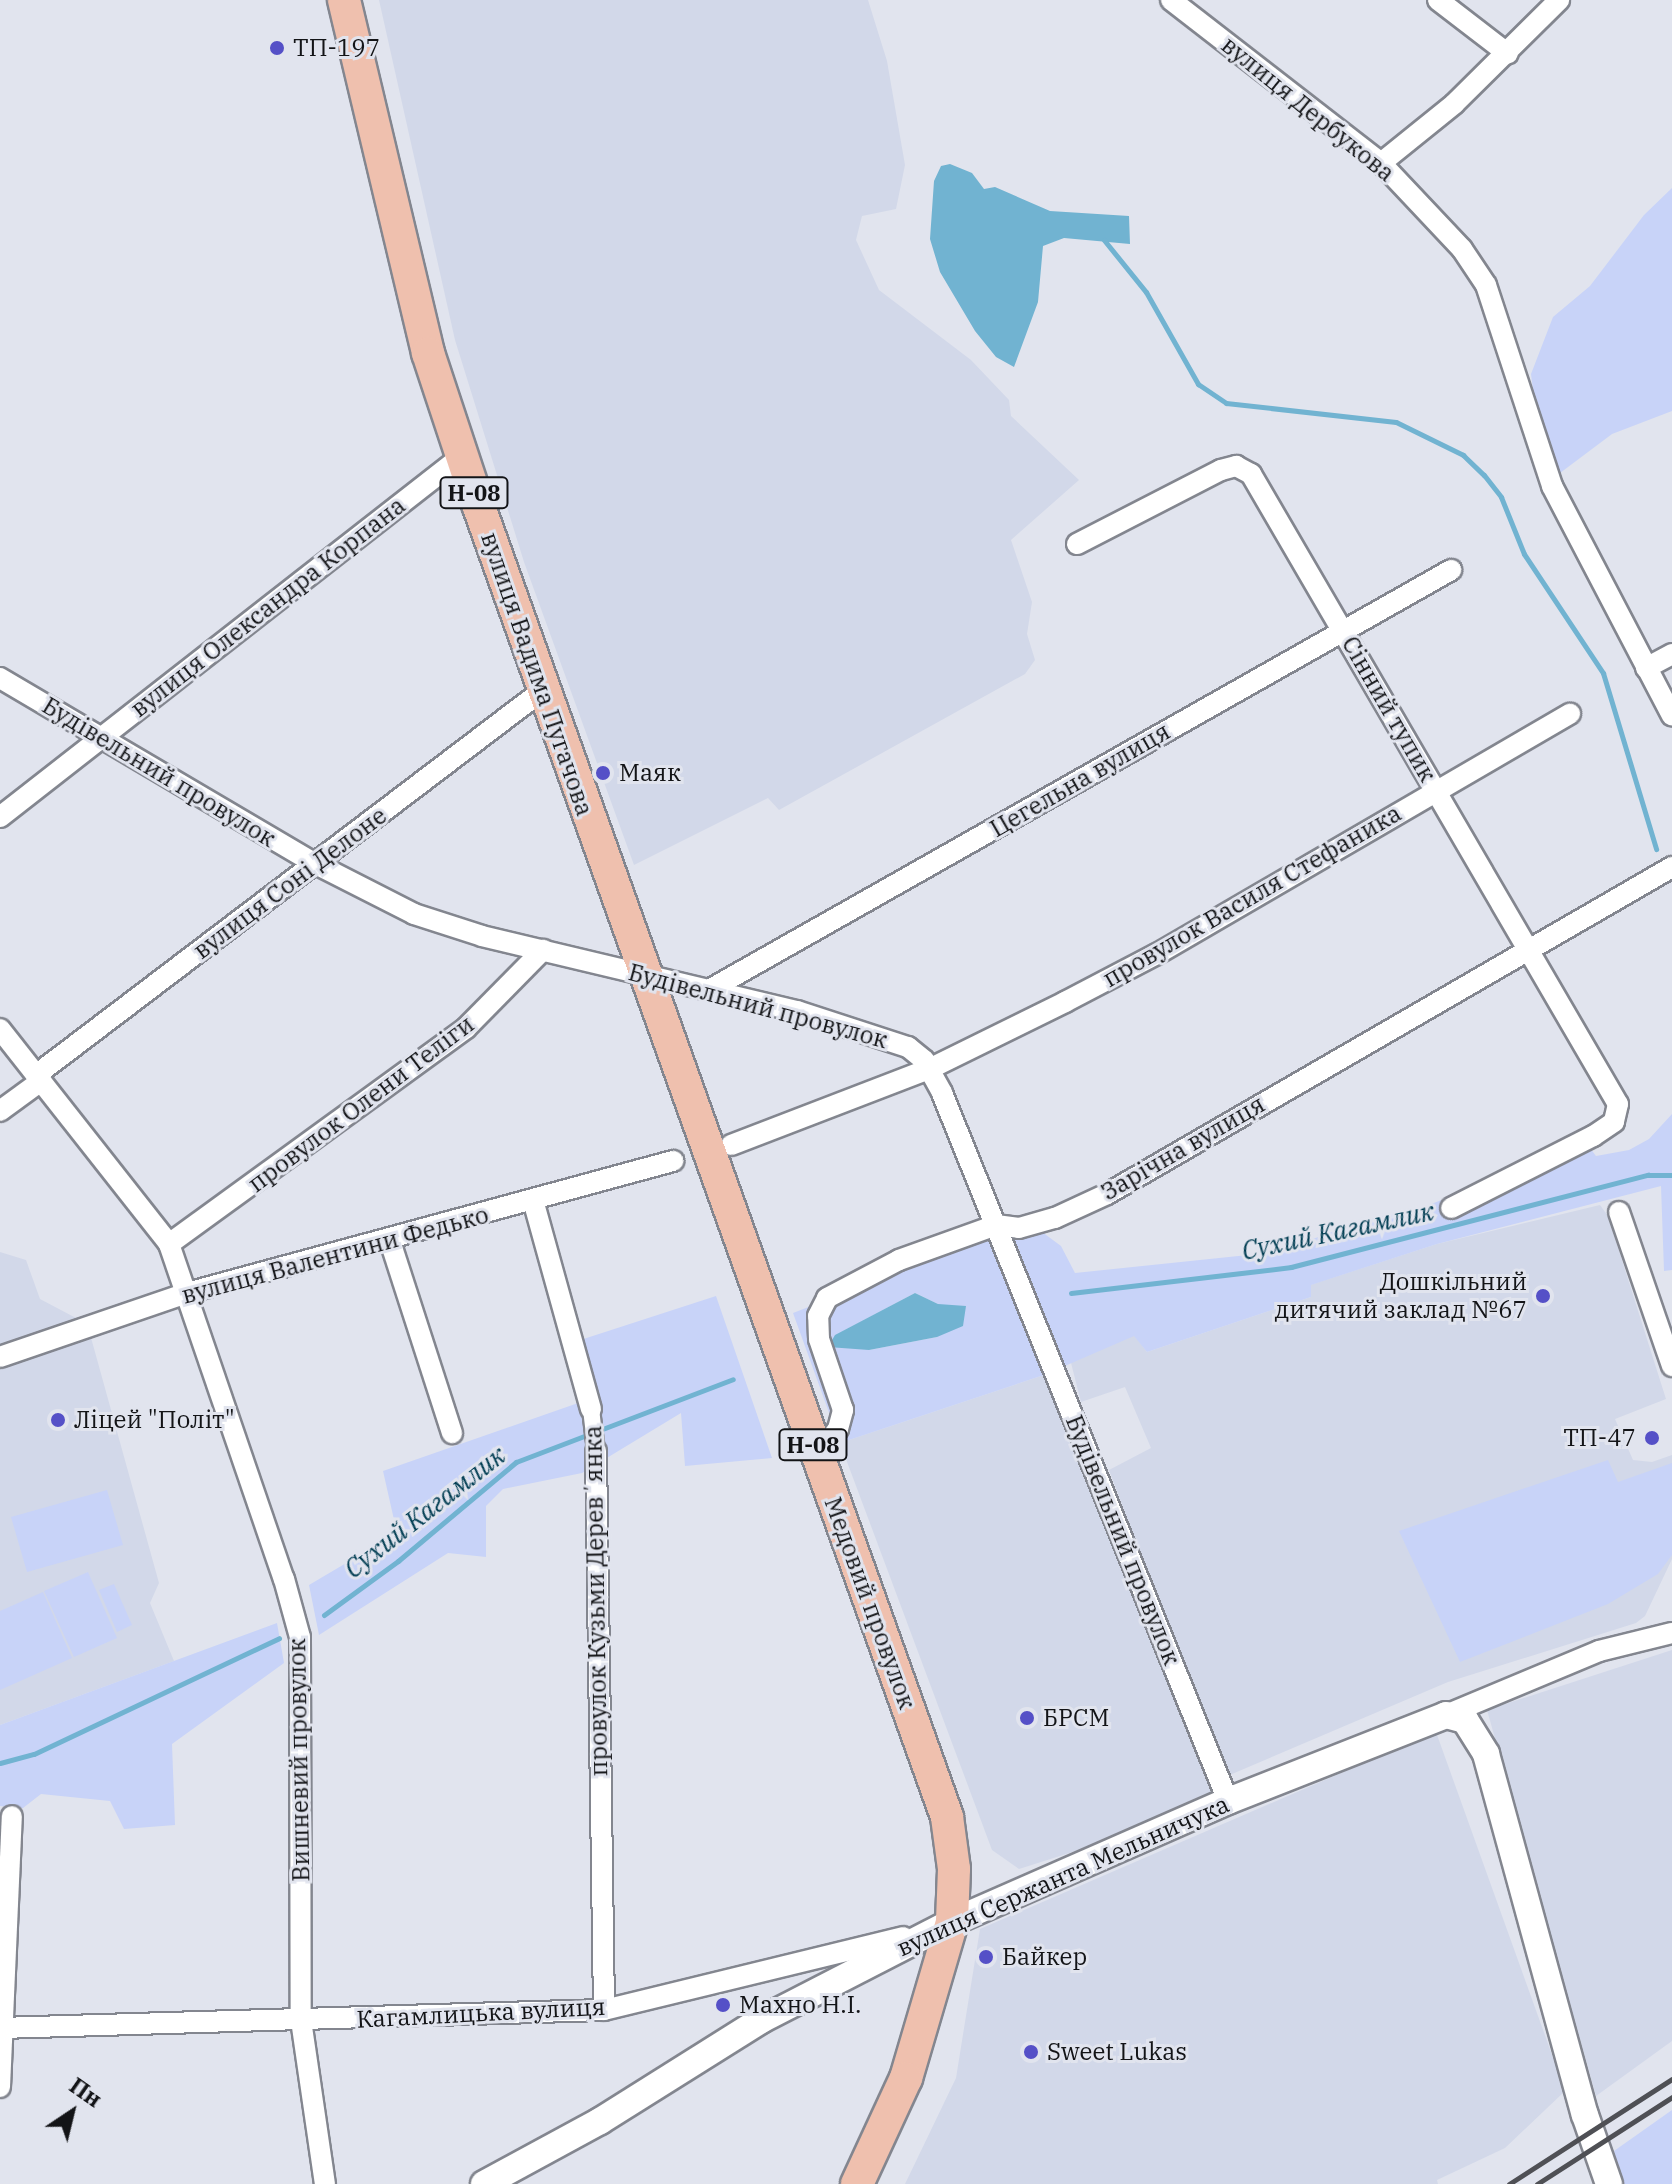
<!DOCTYPE html>
<html>
<head>
<meta charset="utf-8">
<style>
  body { margin:0 }
  #map { position:relative; width:1672px; height:2184px; overflow:hidden; background:#e1e4ee; font-family:"IBM Plex Serif",serif }
  div>[style] { position:absolute }
  .built>* { inset:0; background:#d2d8e9 }
  .green>* { inset:0; background:#c8d3f8 }
  .water>* { inset:0; background:#71b3d1 }
  .stream>* { height:5px; margin:-2.5px; padding:0 2.5px; transform-origin:2.5px; border-radius:2.5px; background:#71b3d1 }
  .roads { filter:drop-shadow(2px 0 #83868f) drop-shadow(-2px 0 #83868f) drop-shadow(0 2px #83868f) drop-shadow(0 -2px #83868f) }
  .pedestrian>* { height:16px; margin:-8px; padding:0 8px; transform-origin:8px; border-radius:8px; background:#fff }
  .minor>* { height:20px; margin:-10px; padding:0 10px; transform-origin:10px; border-radius:10px; background:#fff }
  .tertiary>* { height:26px; margin:-13px; padding:0 13px; transform-origin:13px; border-radius:13px; background:#fff }
  .primary>* { height:32px; margin:-16px; padding:0 16px; transform-origin:16px; border-radius:16px; background:#efc0ae }
  .rail>* { height:5px; margin:-2.5px; padding:0 2.5px; transform-origin:2.5px; border-radius:2.5px; background:#4f5055 }
  .dots>* { width:22px; height:22px; translate:-50% -50%; box-sizing:border-box; border:4px solid #e1e4ee; border-radius:50% }
  span { translate:-50% -50%; white-space:nowrap; text-align:center; line-height:1.15; -webkit-text-stroke:6px #e1e4ee; paint-order:stroke }
  .shield-label span { padding:2px 6px; background:#e1e4ee; border:2px solid; border-radius:6px; -webkit-text-stroke-width:0 }
  .shield-label { font-size:22px; color:#131417; font-weight:700 }
  .poi-label { font-size:24px; color:#131417 }
  .left { translate:0 -50%; text-align:left }
  .right { translate:-100% -50%; text-align:right }
  .street-label { font-size:24px; color:#131417 }
  .water-label { font-size:26px; color:#013d52; font-style:italic }
  .north { position:absolute; left:32px; top:2072px; width:80px; height:80px; -webkit-text-stroke:6px #e1e4ee; paint-order:stroke; rotate:35deg; font-size:22px; font-weight:700; line-height:32px; text-align:center; color:#131417 }
  .north::after { content:''; display:block; margin:auto; width:28px; height:36px; background:#131417; clip-path:polygon(50% 0,100% 100%,50% 72%,0 100%) }
</style>
</head>
<body>
<div id="map">
  <div class="built">
    <i style="clip-path:polygon(379px 0,868px 0,887px 61px,905px 165px,896px 209px,862px 216px,856px 240px,879px 290px,971px 360px,1009px 400px,1011px 416px,1079px 480px,1011px 540px,1032px 602px,1027px 634px,1035px 660px,1025px 674px,779px 810px,768px 798px,634px 865px,524px 562px,455px 340px)"></i>
    <i style="clip-path:polygon(1600px 1205px,1608px 1216px,1666px 1399px,1615px 1419px,1633px 1460px,1652px 1462px,1672px 1455px,1672px 1559px,1645px 1616px,1636px 1623px,1448px 1682px,1225px 1777px,1109px 1470px,1151px 1448px,1125px 1387px,1081px 1402px,1070px 1359px,1134px 1335px,1147px 1352px,1311px 1297px,1310px 1285px,1437px 1244px)"></i>
    <i style="clip-path:polygon(0 1252px,26px 1260px,40px 1299px,76px 1318px,85px 1316px,159px 1583px,150px 1603px,174px 1661px,0 1725px)"></i>
    <i style="clip-path:polygon(1044px 1375px,1212px 1794px,1085px 1848px,1019px 1869px,992px 1850px,840px 1443px)"></i>
    <i style="clip-path:polygon(1672px 1650px,1672px 2041px,1596px 2096px,1487px 1710px)"></i>
    <i style="clip-path:polygon(1436px 1732px,1565px 2091px,1505px 2148px,1437px 2180px,1438px 2184px,905px 2184px,956px 2078px,980px 1929px)"></i>
  </div>
  <div class="green">
    <i style="clip-path:polygon(1672px 188px,1672px 411px,1612px 434px,1560px 473px,1535px 405px,1531px 374px,1553px 317px,1590px 286px,1644px 215px)"></i>
    <i style="clip-path:polygon(evenodd,1672px 1114px,1672px 1270px,1664px 1271px,1661px 1186px,1437px 1244px,1311px 1285px,1311px 1297px,1147px 1352px,1134px 1336px,1044px 1375px,840px 1443px,793px 1313px,981px 1240px,1038px 1229px,1061px 1246px,1075px 1273px,1277px 1252px,1365px 1220px,1426px 1206px,1587px 1144px,1596px 1156px,1629px 1150px,1649px 1139px,1672px 1114px,915px 1293px,938px 1304px,937px 1337px,869px 1350px,836px 1335px,915px 1293px)"></i>
    <i style="clip-path:polygon(716px 1296px,772px 1458px,685px 1466px,681px 1413px,582px 1473px,503px 1489px,486px 1506px,486px 1557px,448px 1553px,319px 1635px,309px 1585px,397px 1533px,383px 1471px,581px 1402px,565px 1345px)"></i>
    <i style="clip-path:polygon(1608px 1460px,1618px 1482px,1672px 1463px,1672px 1555px,1658px 1574px,1608px 1604px,1460px 1662px,1399px 1531px)"></i>
    <i style="clip-path:polygon(107px 1490px,123px 1545px,27px 1572px,11px 1517px)"></i>
    <i style="clip-path:polygon(88px 1572px,117px 1638px,74px 1657px,44px 1591px)"></i>
    <i style="clip-path:polygon(114px 1584px,132px 1625px,117px 1632px,99px 1590px)"></i>
    <i style="clip-path:polygon(43px 1592px,72px 1658px,0 1690px,0 1611px)"></i>
    <i style="clip-path:polygon(277px 1623px,284px 1663px,172px 1744px,175px 1825px,124px 1829px,110px 1801px,41px 1794px,23px 1808px,0 1806px,0 1725px)"></i>
    <i style="clip-path:polygon(1672px 2110px,1672px 2184px,1619px 2184px,1614px 2151px)"></i>
  </div>
  <div class="water">
    <i style="clip-path:polygon(950px 164px,972px 173px,984px 189px,995px 187px,1050px 211px,1129px 216px,1130px 244px,1064px 238px,1043px 246px,1038px 302px,1014px 367px,996px 357px,975px 331px,940px 272px,930px 239px,934px 181px,941px 166px)"></i>
    <i style="clip-path:polygon(915px 1293px,938px 1304px,966px 1306px,963px 1326px,937px 1337px,869px 1350px,828px 1347px,835px 1335px)"></i>
  </div>
  <div class="stream">
    <i style="left:1104px;top:240px;width:67px;rotate:51.1deg"></i>
    <i style="left:1146px;top:292px;width:106px;rotate:60.5deg"></i>
    <i style="left:1198px;top:384px;width:34px;rotate:34deg"></i>
    <i style="left:1226px;top:403px;width:171px;rotate:6.4deg"></i>
    <i style="left:1396px;top:422px;width:75px;rotate:26.2deg"></i>
    <i style="left:1463px;top:455px;width:29px;rotate:44deg"></i>
    <i style="left:1484px;top:475px;width:28px;rotate:52deg"></i>
    <i style="left:1501px;top:497px;width:61px;rotate:68deg"></i>
    <i style="left:1524px;top:554px;width:143px;rotate:56.4deg"></i>
    <i style="left:1603px;top:673px;width:184px;rotate:73.2deg"></i>
    <i style="left:1071px;top:1293px;width:222px;rotate:-6.7deg"></i>
    <i style="left:1291px;top:1267px;width:369px;rotate:-14.5deg"></i>
    <i style="left:1648px;top:1175px;width:24px"></i>
    <i style="left:324px;top:1615px;width:92px;rotate:-36.1deg"></i>
    <i style="left:398px;top:1561px;width:154px;rotate:-40deg"></i>
    <i style="left:516px;top:1462px;width:232px;rotate:-20.9deg"></i>
    <i style="left:0;top:1763px;width:35px;rotate:-15deg"></i>
    <i style="left:34px;top:1754px;width:271px;rotate:-25.3deg"></i>
  </div>
  <div class="roads">
    <div class="pedestrian">
      <i style="left:591px;top:1409px;width:42px;rotate:83.2deg"></i>
    </div>
    <div class="minor">
      <i style="left:1171px;top:0;width:266px;rotate:37.8deg"></i>
      <i style="left:1381px;top:163px;width:118px;rotate:46.7deg"></i>
      <i style="left:1462px;top:249px;width:43px;rotate:56.3deg"></i>
      <i style="left:1486px;top:285px;width:212px;rotate:71.8deg"></i>
      <i style="left:1552px;top:486px;width:259px;rotate:62.4deg"></i>
      <i style="left:1438px;top:0;width:88px;rotate:37.6deg"></i>
      <i style="left:1381px;top:163px;width:94px;rotate:-38.9deg"></i>
      <i style="left:1454px;top:104px;width:148px;rotate:-44.7deg"></i>
      <i style="left:1077px;top:544px;width:162px;rotate:-27.2deg"></i>
      <i style="left:1221px;top:470px;width:16px;rotate:-15deg"></i>
      <i style="left:1236px;top:466px;width:17px;rotate:28deg"></i>
      <i style="left:1251px;top:474px;width:729px;rotate:59.78deg"></i>
      <i style="left:1618px;top:1104px;width:18px;rotate:103deg"></i>
      <i style="left:1614px;top:1122px;width:25px;rotate:146deg"></i>
      <i style="left:1593px;top:1136px;width:159px;rotate:153.1deg"></i>
      <i style="left:1646px;top:668px;width:30px;rotate:-28deg"></i>
      <i style="left:0;top:678px;width:367px;rotate:30.5deg"></i>
      <i style="left:316px;top:864px;width:110px;rotate:27deg"></i>
      <i style="left:414px;top:914px;width:71px;rotate:17.9deg"></i>
      <i style="left:482px;top:936px;width:324px;rotate:13.4deg"></i>
      <i style="left:797px;top:1011px;width:117px;rotate:18deg"></i>
      <i style="left:908px;top:1047px;width:21px;rotate:39deg"></i>
      <i style="left:924px;top:1060px;width:38px;rotate:61deg"></i>
      <i style="left:942px;top:1093px;width:764px;rotate:68deg"></i>
      <i style="left:0;top:817px;width:586px;rotate:-38deg"></i>
      <i style="left:709px;top:990px;width:853px;rotate:-29.51deg"></i>
      <i style="left:0;top:1029px;width:273px;rotate:51.8deg"></i>
      <i style="left:169px;top:1244px;width:354px;rotate:71.1deg"></i>
      <i style="left:284px;top:1579px;width:60px;rotate:74.6deg"></i>
      <i style="left:300px;top:1637px;width:383px;rotate:89.9deg"></i>
      <i style="left:301px;top:2020px;width:166px;rotate:81.7deg"></i>
      <i style="left:36px;top:1075px;width:637px;rotate:-37.21deg"></i>
      <i style="left:0;top:1111px;width:51px;rotate:-36.2deg"></i>
      <i style="left:731px;top:1145px;width:212px;rotate:-21deg"></i>
      <i style="left:929px;top:1069px;width:152px;rotate:-26.2deg"></i>
      <i style="left:1065px;top:1002px;width:104px;rotate:-27.6deg"></i>
      <i style="left:1157px;top:954px;width:478px;rotate:-30.2deg"></i>
      <i style="left:533px;top:1200px;width:217px;rotate:74.5deg"></i>
      <i style="left:1619px;top:1212px;width:163px;rotate:71deg"></i>
      <i style="left:390px;top:1241px;width:202px;rotate:72.1deg"></i>
      <i style="left:169px;top:1244px;width:367px;rotate:-36deg"></i>
      <i style="left:466px;top:1028px;width:110px;rotate:-45.4deg"></i>
      <i style="left:0;top:1357px;width:198px;rotate:-18.9deg"></i>
      <i style="left:187px;top:1293px;width:504px;rotate:-15.2deg"></i>
      <i style="left:596px;top:1451px;width:559px;rotate:89.18deg"></i>
      <i style="left:817px;top:1456px;width:34px;rotate:-52deg"></i>
      <i style="left:838px;top:1429px;width:20px;rotate:-75deg"></i>
      <i style="left:843px;top:1410px;width:75px;rotate:-108.7deg"></i>
      <i style="left:819px;top:1339px;width:23px;rotate:-92deg"></i>
      <i style="left:818px;top:1316px;width:20px;rotate:-63deg"></i>
      <i style="left:827px;top:1298px;width:81px;rotate:-27.8deg"></i>
      <i style="left:899px;top:1260px;width:103px;rotate:-19.8deg"></i>
      <i style="left:996px;top:1225px;width:23px;rotate:7deg"></i>
      <i style="left:1019px;top:1228px;width:37px;rotate:-16deg"></i>
      <i style="left:1055px;top:1218px;width:57px;rotate:-24.8deg"></i>
      <i style="left:1107px;top:1194px;width:653px;rotate:-30.06deg"></i>
      <i style="left:1446px;top:1715px;width:166px;rotate:-22.7deg"></i>
      <i style="left:1599px;top:1651px;width:75px;rotate:-13.9deg"></i>
      <i style="left:0;top:2028px;width:604px;rotate:-1.71deg"></i>
      <i style="left:604px;top:2010px;width:308px;rotate:-13.7deg"></i>
      <i style="left:0;top:2087px;width:271px;rotate:-87.5deg"></i>
    </div>
    <div class="tertiary">
      <i style="left:484px;top:2184px;width:132px;rotate:-28.5deg"></i>
      <i style="left:600px;top:2121px;width:190px;rotate:-32.1deg"></i>
      <i style="left:761px;top:2020px;width:215px;rotate:-27.2deg"></i>
      <i style="left:952px;top:1922px;width:301px;rotate:-23.7deg"></i>
      <i style="left:1228px;top:1801px;width:234px;rotate:-21.5deg"></i>
      <i style="left:1446px;top:1715px;width:20px;rotate:15deg"></i>
      <i style="left:1465px;top:1720px;width:40px;rotate:58deg"></i>
      <i style="left:1486px;top:1754px;width:374px;rotate:74.7deg"></i>
      <i style="left:1585px;top:2115px;width:73px;rotate:70.8deg"></i>
    </div>
    <div class="primary">
      <i style="left:344px;top:0;width:363px;rotate:76.6deg"></i>
      <i style="left:428px;top:353px;width:159px;rotate:71.7deg"></i>
      <i style="left:478px;top:504px;width:1394px;rotate:70.34deg"></i>
      <i style="left:947px;top:1817px;width:52px;rotate:82.3deg"></i>
      <i style="left:954px;top:1869px;width:53px;rotate:92.2deg"></i>
      <i style="left:952px;top:1922px;width:163px;rotate:106.4deg"></i>
      <i style="left:906px;top:2078px;width:117px;rotate:114.8deg"></i>
    </div>
  </div>
  <div class="rail">
    <i style="left:1509px;top:2184px;width:194px;rotate:-32.8deg"></i>
    <i style="left:1537px;top:2184px;width:161px;rotate:-32.8deg"></i>
  </div>
  <div class="dots">
    <i style="left:277px;top:48px;background:#5550c7"></i>
    <i style="left:603px;top:773px;background:#5550c7"></i>
    <i style="left:1543px;top:1296px;background:#5550c7"></i>
    <i style="left:58px;top:1420px;background:#5550c7"></i>
    <i style="left:1652px;top:1438px;background:#5550c7"></i>
    <i style="left:1027px;top:1718px;background:#5550c7"></i>
    <i style="left:986px;top:1957px;background:#5550c7"></i>
    <i style="left:723px;top:2005px;background:#5550c7"></i>
    <i style="left:1031px;top:2052px;background:#5550c7"></i>
  </div>
  <div class="shield-label">
    <span style="left:474px;top:493px">Н-08</span>
    <span style="left:813px;top:1445px">Н-08</span>
  </div>
  <div class="poi-label">
    <span class="left" style="left:293px;top:48px">ТП-197</span>
    <span class="left" style="left:619px;top:773px">Маяк</span>
    <span class="right" style="left:1527px;top:1296px">Дошкільний<br>дитячий заклад №67</span>
    <span class="left" style="left:74px;top:1420px">Ліцей "Політ"</span>
    <span class="right" style="left:1636px;top:1438px">ТП-47</span>
    <span class="left" style="left:1043px;top:1718px">БРСМ</span>
    <span class="left" style="left:1002px;top:1957px">Байкер</span>
    <span class="left" style="left:739px;top:2005px">Махно Н.І.</span>
    <span class="left" style="left:1047px;top:2052px">Sweet Lukas</span>
  </div>
  <div class="street-label">
    <span style="left:1308px;top:109px;rotate:39deg">вулиця Дербукова</span>
    <span style="left:268px;top:607px;rotate:-38deg">вулиця Олександра Корпана</span>
    <span style="left:537px;top:674px;rotate:71deg">вулиця Вадима Пугачова</span>
    <span style="left:1389px;top:709px;rotate:60deg">Сінний тупик</span>
    <span style="left:159px;top:772px;rotate:31deg">Будівельний провулок</span>
    <span style="left:1080px;top:780px;rotate:-30deg">Цегельна вулиця</span>
    <span style="left:290px;top:883px;rotate:-37deg">вулиця Соні Делоне</span>
    <span style="left:1252px;top:896px;rotate:-30deg">провулок Василя Стефаника</span>
    <span style="left:758px;top:1006px;rotate:15deg">Будівельний провулок</span>
    <span style="left:361px;top:1104px;rotate:-37deg">провулок Олени Теліги</span>
    <span style="left:1183px;top:1148px;rotate:-30deg">Зарічна вулиця</span>
    <span style="left:335px;top:1255px;rotate:-15deg">вулиця Валентини Федько</span>
    <span style="left:1123px;top:1540px;rotate:68deg">Будівельний провулок</span>
    <span style="left:596px;top:1601px;rotate:-91deg">провулок Кузьми Деревʼянка</span>
    <span style="left:870px;top:1603px;rotate:70deg">Медовий провулок</span>
    <span style="left:299px;top:1760px;rotate:-91deg">Вишневий провулок</span>
    <span style="left:1063px;top:1876px;rotate:-24deg">вулиця Сержанта Мельничука</span>
    <span style="left:481px;top:2013px;rotate:-3deg">Кагамлицька вулиця</span>
  </div>
  <div class="water-label">
    <span style="left:1338px;top:1231px;rotate:-12deg">Сухий Кагамлик</span>
    <span style="left:425px;top:1512px;rotate:-38deg">Сухий Кагамлик</span>
  </div>
  <div class="north">Пн</div>
</div>
</body>
</html>
